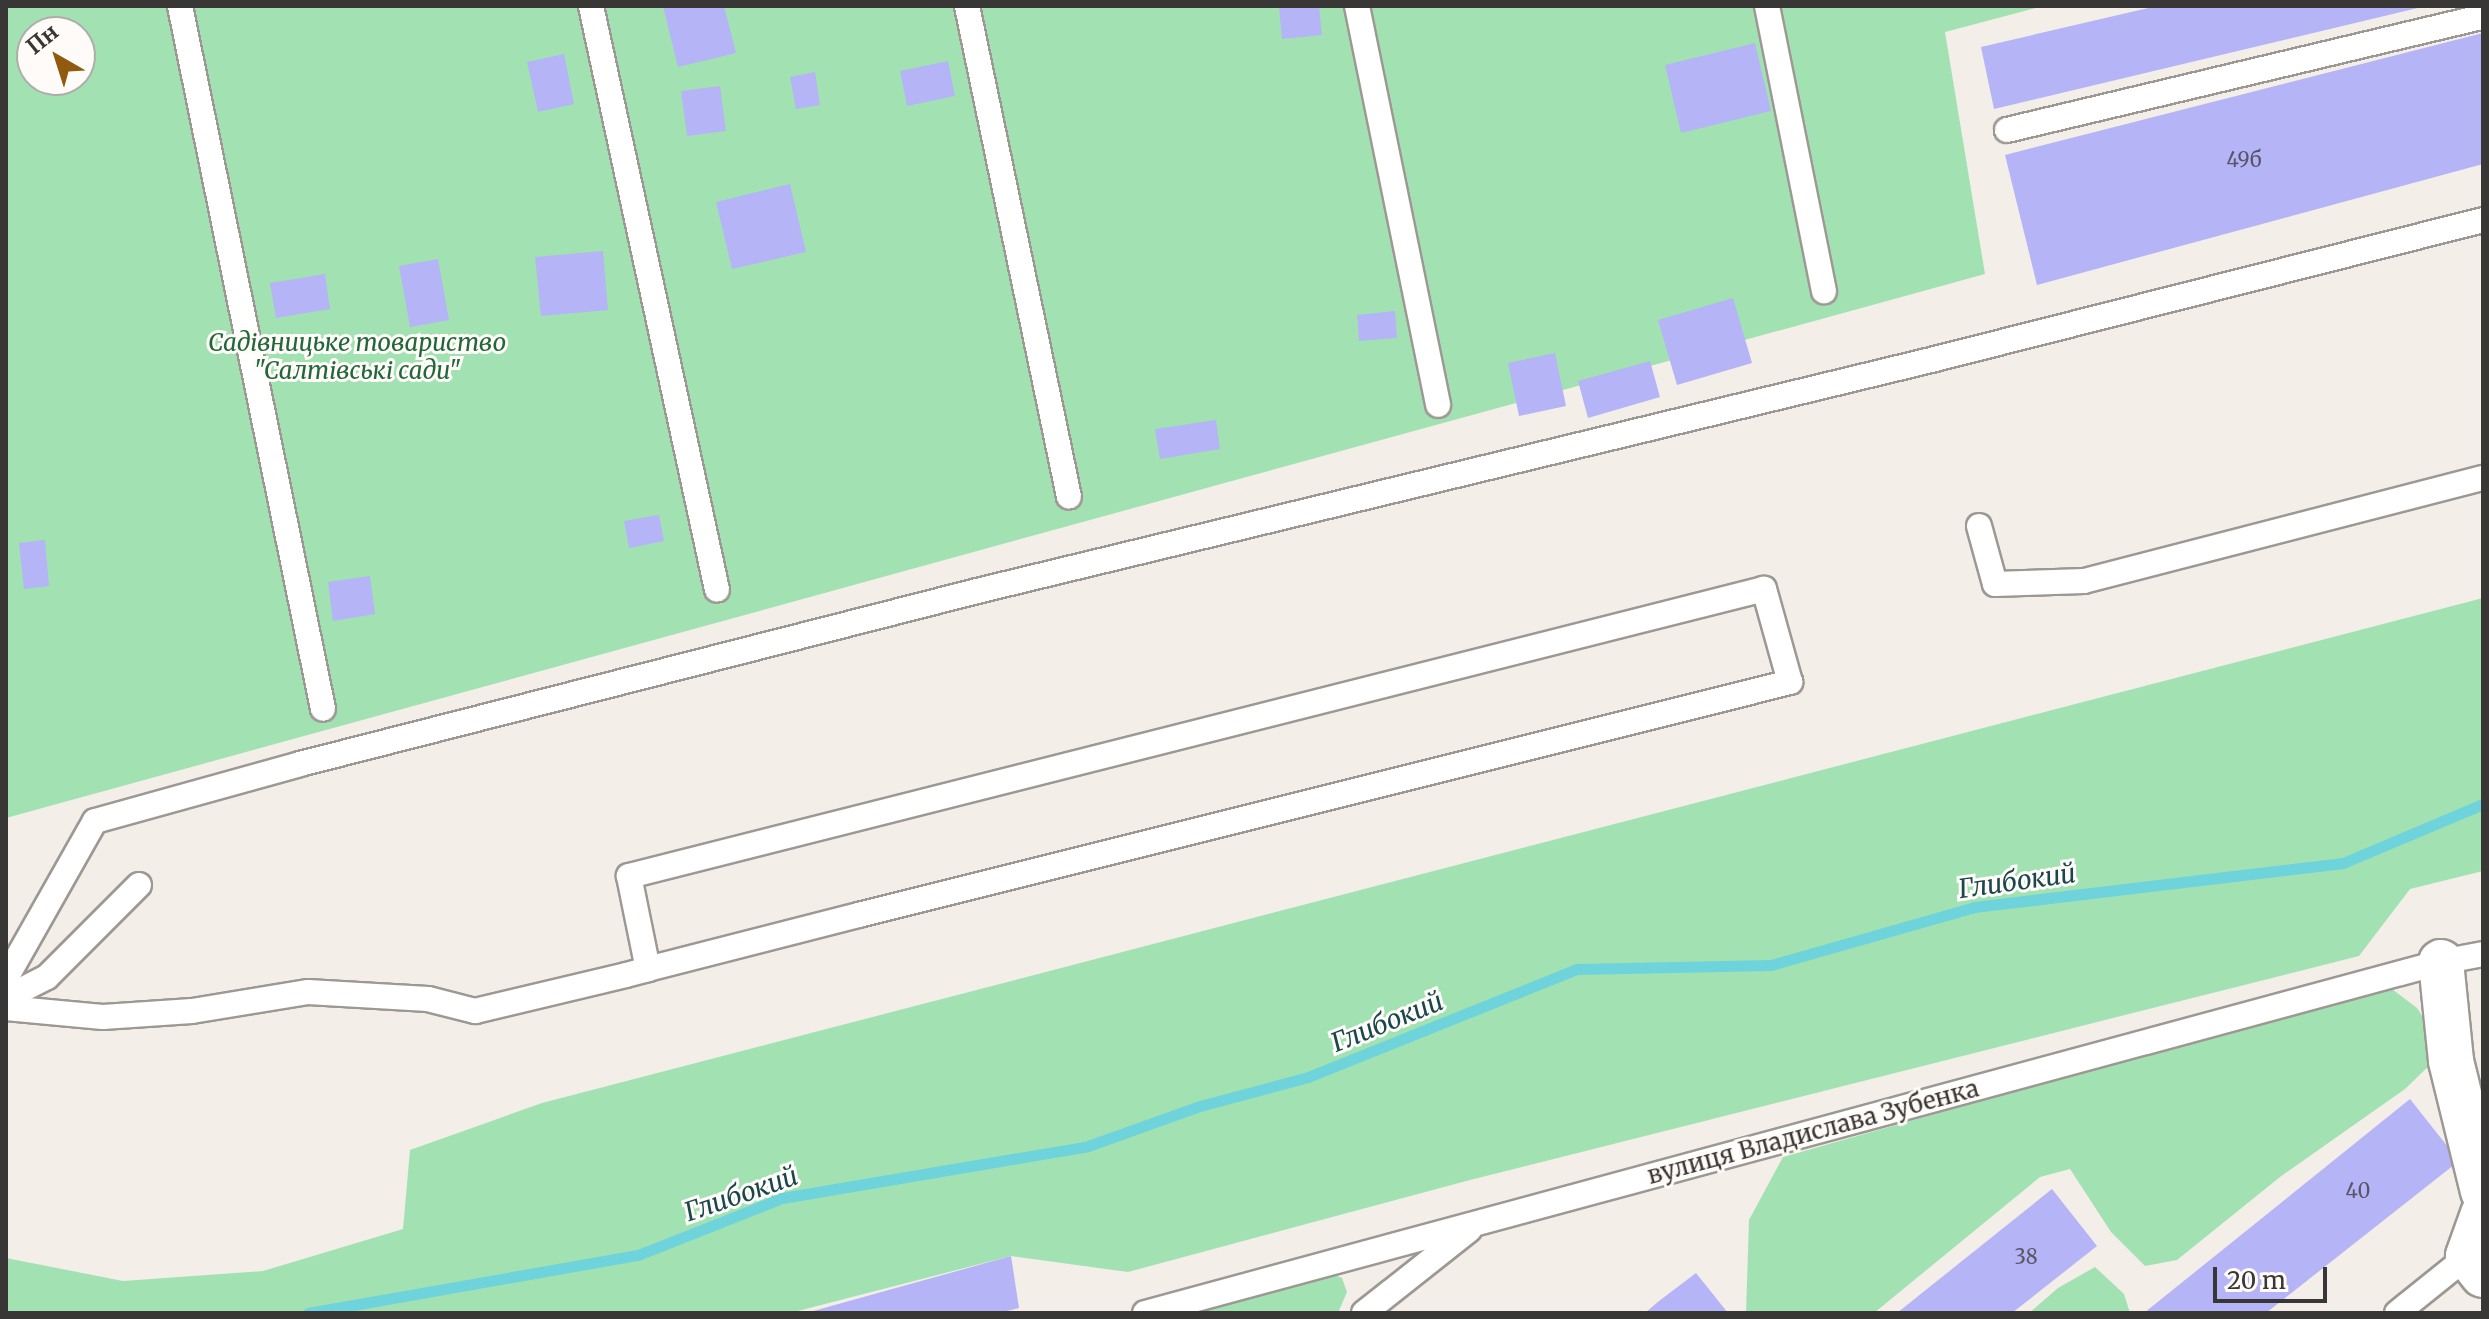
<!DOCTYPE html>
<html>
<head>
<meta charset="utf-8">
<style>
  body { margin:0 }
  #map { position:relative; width:2489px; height:1319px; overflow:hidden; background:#f3eee8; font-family:Merriweather,serif }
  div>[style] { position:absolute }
  .green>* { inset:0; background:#a2e2b2 }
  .stream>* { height:11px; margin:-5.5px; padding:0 5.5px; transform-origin:5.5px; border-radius:5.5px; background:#6fd3db }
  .building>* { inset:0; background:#b4b4f7 }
  .roads { filter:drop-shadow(2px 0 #9d9893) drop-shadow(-2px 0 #9d9893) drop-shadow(0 2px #9d9893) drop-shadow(0 -2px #9d9893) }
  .service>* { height:24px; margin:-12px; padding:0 12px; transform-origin:12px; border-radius:12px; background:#fff }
  .minor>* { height:44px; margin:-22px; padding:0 22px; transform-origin:22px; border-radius:22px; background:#fff }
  span { translate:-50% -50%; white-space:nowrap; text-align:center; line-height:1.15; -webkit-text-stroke:6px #fefbf8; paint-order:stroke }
  .number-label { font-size:20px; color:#585666 }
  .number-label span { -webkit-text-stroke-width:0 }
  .park-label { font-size:24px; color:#226639; font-style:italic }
  .street-label { font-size:24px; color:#393735 }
  .water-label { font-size:26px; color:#19474b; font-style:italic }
  .frame { position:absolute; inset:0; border:8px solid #393735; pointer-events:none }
  .north { position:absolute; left:16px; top:16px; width:80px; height:80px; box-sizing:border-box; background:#fefbf8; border:2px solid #afadaa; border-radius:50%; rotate:321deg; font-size:22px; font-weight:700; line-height:32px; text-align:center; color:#393735 }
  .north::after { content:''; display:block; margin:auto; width:28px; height:36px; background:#905b0e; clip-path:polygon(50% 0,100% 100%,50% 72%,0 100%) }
  .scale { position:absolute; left:2213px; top:1267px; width:114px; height:36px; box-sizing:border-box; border:4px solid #393735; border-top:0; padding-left:10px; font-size:24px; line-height:28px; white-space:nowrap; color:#393735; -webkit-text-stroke:6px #fefbf8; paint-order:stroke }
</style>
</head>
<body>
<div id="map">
  <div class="green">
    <i style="clip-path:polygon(evenodd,6px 6px,2043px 6px,1945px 32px,1985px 274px,6px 818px,6px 6px,32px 32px,80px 32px,80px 80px,32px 80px,32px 32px)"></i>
    <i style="clip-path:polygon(2483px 598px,2483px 871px,2410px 889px,2359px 956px,1470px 1180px,1128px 1272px,1011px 1256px,790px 1313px,6px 1313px,6px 1258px,123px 1281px,263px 1271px,403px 1229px,410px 1150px,542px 1103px)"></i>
    <i style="clip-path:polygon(2388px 986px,2417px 1008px,2427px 1023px,2433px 1062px,2405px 1089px,2280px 1177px,2177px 1260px,2145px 1266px,2111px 1232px,2070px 1169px,2040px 1177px,1874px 1313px,1746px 1313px,1749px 1220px,1783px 1157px)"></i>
    <i style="clip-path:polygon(2095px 1267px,2124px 1294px,2130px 1313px,2029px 1313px,2058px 1288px)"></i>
    <i style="clip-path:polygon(1333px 1274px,1342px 1278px,1347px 1292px,1338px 1313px,1192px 1313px)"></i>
  </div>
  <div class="stream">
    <i style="left:308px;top:1313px;width:335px;rotate:-10deg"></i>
    <i style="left:638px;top:1255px;width:155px;rotate:-21.6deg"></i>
    <i style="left:782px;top:1198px;width:310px;rotate:-9.6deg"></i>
    <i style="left:1088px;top:1146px;width:119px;rotate:-19.7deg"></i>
    <i style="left:1200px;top:1106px;width:112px;rotate:-15deg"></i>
    <i style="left:1308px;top:1077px;width:290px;rotate:-21.9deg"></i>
    <i style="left:1577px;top:969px;width:194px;rotate:-1.2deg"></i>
    <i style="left:1771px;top:965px;width:211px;rotate:-15.9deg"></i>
    <i style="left:1974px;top:907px;width:372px;rotate:-6.8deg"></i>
    <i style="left:2343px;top:863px;width:152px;rotate:-22.9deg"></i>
  </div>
  <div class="building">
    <i style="clip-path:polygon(663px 6px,724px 6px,736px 53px,678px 67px)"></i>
    <i style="clip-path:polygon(1279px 6px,1319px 6px,1322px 35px,1282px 39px)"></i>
    <i style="clip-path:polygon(2157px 6px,2422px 6px,2422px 7px,1994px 109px,1981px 47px)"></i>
    <i style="clip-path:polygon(2483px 33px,2483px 164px,2037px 285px,2005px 155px)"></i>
    <i style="clip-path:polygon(1755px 43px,1771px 111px,1681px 133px,1665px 65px)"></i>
    <i style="clip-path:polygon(564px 54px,574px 104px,538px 112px,527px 62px)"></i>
    <i style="clip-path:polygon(948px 61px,955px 96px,907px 106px,900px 71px)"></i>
    <i style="clip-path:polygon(815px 72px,820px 105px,796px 109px,790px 77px)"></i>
    <i style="clip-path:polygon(720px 86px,726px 131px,687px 136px,681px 91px)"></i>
    <i style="clip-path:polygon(790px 184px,806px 252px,732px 269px,716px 202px)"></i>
    <i style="clip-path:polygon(603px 251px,608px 310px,541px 316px,535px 257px)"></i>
    <i style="clip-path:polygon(438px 259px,449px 320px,410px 327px,399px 266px)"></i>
    <i style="clip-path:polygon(325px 274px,330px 309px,276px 318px,270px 283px)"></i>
    <i style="clip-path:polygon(1733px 298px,1752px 363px,1677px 385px,1658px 320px)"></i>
    <i style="clip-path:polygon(1395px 311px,1397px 338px,1359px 341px,1357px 315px)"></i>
    <i style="clip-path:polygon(1555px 353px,1566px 406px,1519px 416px,1508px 363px)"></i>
    <i style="clip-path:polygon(1650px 361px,1660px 397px,1588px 418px,1578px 381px)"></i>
    <i style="clip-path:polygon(1216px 420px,1220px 449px,1160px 459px,1155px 429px)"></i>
    <i style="clip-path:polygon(659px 515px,664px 541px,629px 548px,624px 521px)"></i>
    <i style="clip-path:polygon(45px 540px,49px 586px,24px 589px,19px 543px)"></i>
    <i style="clip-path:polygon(370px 576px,375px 614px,333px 621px,328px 582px)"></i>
    <i style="clip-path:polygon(2410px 1099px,2459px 1161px,2266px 1313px,2144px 1313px)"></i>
    <i style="clip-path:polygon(2052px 1189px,2097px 1246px,2012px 1313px,1897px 1313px)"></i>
    <i style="clip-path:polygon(1011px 1256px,1019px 1308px,999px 1313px,806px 1313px)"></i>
    <i style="clip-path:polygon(1696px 1273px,1728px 1313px,1645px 1313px,1659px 1301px)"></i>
  </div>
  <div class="roads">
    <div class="service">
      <i style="left:180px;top:6px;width:717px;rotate:78.5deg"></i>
      <i style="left:591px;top:6px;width:597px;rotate:77.82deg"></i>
      <i style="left:967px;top:6px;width:501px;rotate:78.26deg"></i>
      <i style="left:1357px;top:6px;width:407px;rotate:78.5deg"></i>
      <i style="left:1767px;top:6px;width:291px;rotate:78.7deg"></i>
      <i style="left:2007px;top:130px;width:489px;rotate:-13.4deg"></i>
      <i style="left:1979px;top:526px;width:60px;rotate:74.6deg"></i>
      <i style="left:1995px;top:584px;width:89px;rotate:-1.9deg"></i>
      <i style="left:2084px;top:581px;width:412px;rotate:-14.5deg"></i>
      <i style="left:6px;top:978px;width:180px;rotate:-60.5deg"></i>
      <i style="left:95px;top:821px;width:213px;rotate:-15.5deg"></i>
      <i style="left:300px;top:764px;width:699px;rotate:-14.33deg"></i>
      <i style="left:977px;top:591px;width:986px;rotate:-13.61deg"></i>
      <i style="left:1935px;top:359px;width:565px;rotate:-14.23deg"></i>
      <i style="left:6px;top:998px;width:46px;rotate:-27.1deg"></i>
      <i style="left:47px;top:977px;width:130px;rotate:-45deg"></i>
      <i style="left:6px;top:1008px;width:97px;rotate:5.3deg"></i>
      <i style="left:103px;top:1017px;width:89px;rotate:-3.9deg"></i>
      <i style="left:192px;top:1011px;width:118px;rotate:-9.3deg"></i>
      <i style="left:308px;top:992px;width:120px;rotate:3.3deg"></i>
      <i style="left:428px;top:999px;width:49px;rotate:14.3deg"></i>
      <i style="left:475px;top:1011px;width:155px;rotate:-13.4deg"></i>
      <i style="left:626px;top:975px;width:23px;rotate:-15deg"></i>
      <i style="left:648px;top:969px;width:218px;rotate:-14.4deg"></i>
      <i style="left:859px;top:915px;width:960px;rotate:-14.05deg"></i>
      <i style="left:1790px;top:682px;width:97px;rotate:-105.6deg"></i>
      <i style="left:1764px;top:589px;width:1171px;rotate:165.81deg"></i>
      <i style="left:629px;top:876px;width:95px;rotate:78.5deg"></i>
      <i style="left:1145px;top:1313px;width:1343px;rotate:-15.15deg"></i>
      <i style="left:2441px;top:962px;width:43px;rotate:-10.8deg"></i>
      <i style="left:1364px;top:1313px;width:134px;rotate:-38.3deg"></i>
      <i style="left:2397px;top:1313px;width:91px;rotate:-38.8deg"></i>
    </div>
    <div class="minor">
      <i style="left:2441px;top:962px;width:100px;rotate:84.2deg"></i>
      <i style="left:2451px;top:1061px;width:134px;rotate:76.2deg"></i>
      <i style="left:2483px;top:1214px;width:45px;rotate:109.7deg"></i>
      <i style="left:2468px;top:1256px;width:24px;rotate:52deg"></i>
    </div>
  </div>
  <div class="number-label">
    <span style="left:2244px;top:159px">49б</span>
    <span style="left:2358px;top:1190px">40</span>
    <span style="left:2026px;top:1256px">38</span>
  </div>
  <div class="park-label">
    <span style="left:357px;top:357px">Садівницьке товариство<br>"Салтівські сади"</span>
  </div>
  <div class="street-label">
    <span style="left:1813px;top:1132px;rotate:-15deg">вулиця Владислава Зубенка</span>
  </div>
  <div class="water-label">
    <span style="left:2017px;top:881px;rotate:-8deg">Глибокий</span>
    <span style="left:1387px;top:1022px;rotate:-22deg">Глибокий</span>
    <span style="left:741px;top:1194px;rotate:-19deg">Глибокий</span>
  </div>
  <div class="frame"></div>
  <div class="north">Пн</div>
  <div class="scale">20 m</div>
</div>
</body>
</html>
